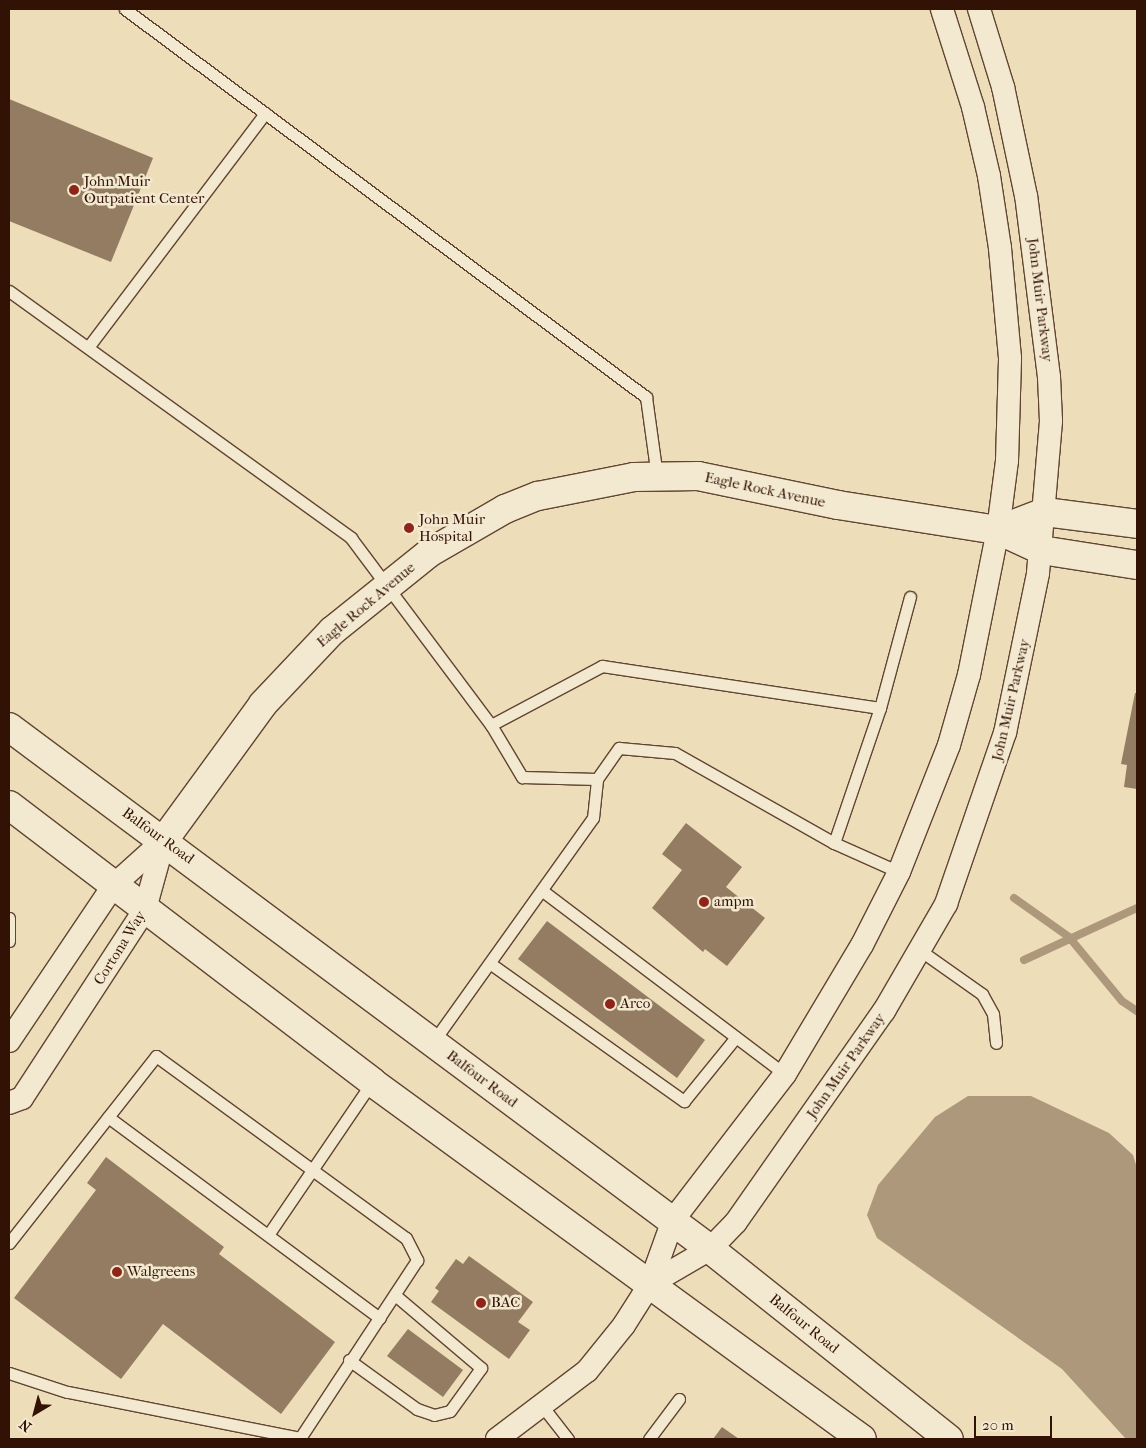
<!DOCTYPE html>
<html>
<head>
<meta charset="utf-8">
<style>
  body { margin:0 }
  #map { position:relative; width:1146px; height:1448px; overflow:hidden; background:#edddb8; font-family:"IM FELL French Canon",serif }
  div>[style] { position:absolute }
  .water>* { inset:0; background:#ad987b }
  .stream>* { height:8px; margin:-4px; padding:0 4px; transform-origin:4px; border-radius:4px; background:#ad987b }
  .building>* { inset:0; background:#937c62 }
  .roads { filter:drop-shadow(1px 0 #614532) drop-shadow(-1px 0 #614532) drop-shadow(0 1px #614532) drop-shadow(0 -1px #614532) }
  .lane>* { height:11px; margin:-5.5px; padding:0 5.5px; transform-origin:5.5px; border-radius:5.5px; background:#f3e9d1 }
  .street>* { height:22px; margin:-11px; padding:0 11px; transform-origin:11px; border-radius:11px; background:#f3e9d1 }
  .secondary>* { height:28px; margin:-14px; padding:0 14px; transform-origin:14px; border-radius:14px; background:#f3e9d1 }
  .dots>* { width:14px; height:14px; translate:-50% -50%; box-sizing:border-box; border:2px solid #f3e9d1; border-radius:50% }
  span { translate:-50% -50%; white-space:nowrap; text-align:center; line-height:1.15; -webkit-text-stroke:5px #f3e9d1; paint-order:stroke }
  .poi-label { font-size:15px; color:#321205 }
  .left { translate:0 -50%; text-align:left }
  .street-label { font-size:15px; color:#321205 }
  .frame { position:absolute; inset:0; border:10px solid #321205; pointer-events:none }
  .north { position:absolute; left:10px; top:1388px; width:50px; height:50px; -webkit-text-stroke:4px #f3e9d1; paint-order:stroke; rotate:217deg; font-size:14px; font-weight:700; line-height:20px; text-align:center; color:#321205 }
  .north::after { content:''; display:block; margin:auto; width:18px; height:22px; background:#321205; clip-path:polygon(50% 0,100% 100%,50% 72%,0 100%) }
  .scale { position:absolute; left:974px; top:1416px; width:78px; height:22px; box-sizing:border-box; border:2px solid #321205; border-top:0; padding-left:6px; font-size:15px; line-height:18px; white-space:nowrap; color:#321205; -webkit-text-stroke:4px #f3e9d1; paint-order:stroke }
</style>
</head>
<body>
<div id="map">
  <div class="water">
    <i style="clip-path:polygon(968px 1096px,1031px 1096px,1109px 1133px,1133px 1155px,1137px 1168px,1137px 1439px,1126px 1439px,1062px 1369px,877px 1238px,867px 1215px,878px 1185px,935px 1117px)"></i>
  </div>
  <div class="stream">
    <i style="left:1014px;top:898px;width:67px;rotate:35.3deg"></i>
    <i style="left:1069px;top:937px;width:83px;rotate:50.4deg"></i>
    <i style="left:1122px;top:1001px;width:18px;rotate:34deg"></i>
    <i style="left:1024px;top:960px;width:124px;rotate:-24.7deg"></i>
  </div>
  <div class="building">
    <i style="clip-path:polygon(9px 99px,153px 158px,111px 262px,9px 221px)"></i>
    <i style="clip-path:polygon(1135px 693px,1137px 693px,1137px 789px,1124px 787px,1127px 765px,1121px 764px)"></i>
    <i style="clip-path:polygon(686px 823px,742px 867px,726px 887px,765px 918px,727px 966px,705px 949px,703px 952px,652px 908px,682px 870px,662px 854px)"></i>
    <i style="clip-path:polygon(547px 921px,705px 1040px,677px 1078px,518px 959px)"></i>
    <i style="clip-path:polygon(106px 1157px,224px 1247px,219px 1254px,335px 1342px,281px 1414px,163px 1324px,121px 1379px,14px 1298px,96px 1190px,87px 1183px)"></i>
    <i style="clip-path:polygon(469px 1256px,533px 1302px,518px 1322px,530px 1330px,509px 1359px,431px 1302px,439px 1291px,435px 1288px,456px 1259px,463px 1264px)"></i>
    <i style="clip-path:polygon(408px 1329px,463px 1370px,443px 1397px,387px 1356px)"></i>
    <i style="clip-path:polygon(722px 1427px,739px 1439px,713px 1439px)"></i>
  </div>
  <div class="roads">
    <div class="lane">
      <i style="left:125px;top:9px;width:650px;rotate:36.68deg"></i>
      <i style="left:646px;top:397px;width:80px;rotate:82.1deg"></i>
      <i style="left:9px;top:291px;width:422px;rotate:35.8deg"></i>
      <i style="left:351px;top:538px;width:234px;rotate:53.2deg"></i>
      <i style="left:491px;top:725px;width:126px;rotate:-28deg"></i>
      <i style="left:602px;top:666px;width:281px;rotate:8.6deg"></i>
      <i style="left:880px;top:708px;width:115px;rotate:-74.9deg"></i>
      <i style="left:89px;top:346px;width:292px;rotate:-52.9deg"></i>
      <i style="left:491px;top:725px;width:61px;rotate:59.2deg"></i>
      <i style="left:522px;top:777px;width:75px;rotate:1.5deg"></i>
      <i style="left:834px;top:843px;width:71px;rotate:24deg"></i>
      <i style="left:544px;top:892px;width:302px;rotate:37.1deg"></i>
      <i style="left:9px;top:918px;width:23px;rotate:90deg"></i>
      <i style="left:921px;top:951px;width:75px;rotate:35.2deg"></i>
      <i style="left:982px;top:994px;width:23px;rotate:61deg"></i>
      <i style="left:993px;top:1014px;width:29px;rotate:84deg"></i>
      <i style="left:491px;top:964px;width:237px;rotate:35.4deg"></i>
      <i style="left:684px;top:1101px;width:82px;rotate:-50.9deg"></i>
      <i style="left:433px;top:1042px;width:275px;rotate:-54.5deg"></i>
      <i style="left:593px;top:818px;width:39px;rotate:-84deg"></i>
      <i style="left:597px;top:779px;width:38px;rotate:-55deg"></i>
      <i style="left:619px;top:748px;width:56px;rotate:5.1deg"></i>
      <i style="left:675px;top:753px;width:183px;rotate:29.5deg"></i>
      <i style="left:834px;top:843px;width:143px;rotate:-71.2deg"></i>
      <i style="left:108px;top:1117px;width:338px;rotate:36.5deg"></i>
      <i style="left:268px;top:1235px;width:185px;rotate:-55.8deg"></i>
      <i style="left:9px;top:1243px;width:238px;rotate:-51.8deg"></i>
      <i style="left:156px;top:1056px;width:309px;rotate:36.1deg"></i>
      <i style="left:406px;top:1238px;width:25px;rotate:63deg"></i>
      <i style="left:417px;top:1260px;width:213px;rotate:123.3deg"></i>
      <i style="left:300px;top:1438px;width:237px;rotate:-168.8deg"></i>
      <i style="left:67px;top:1392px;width:61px;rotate:-161.9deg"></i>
      <i style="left:349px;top:1360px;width:84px;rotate:35.8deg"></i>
      <i style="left:417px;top:1409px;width:18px;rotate:19deg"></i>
      <i style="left:434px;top:1415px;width:16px;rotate:-14deg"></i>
      <i style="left:450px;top:1411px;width:53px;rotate:-54.2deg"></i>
      <i style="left:481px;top:1368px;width:113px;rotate:-139.7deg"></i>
      <i style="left:543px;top:1407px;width:41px;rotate:52deg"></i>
      <i style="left:649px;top:1439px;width:50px;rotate:-53.1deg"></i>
    </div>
    <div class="street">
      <i style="left:9px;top:1041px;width:188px;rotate:-56.1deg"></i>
      <i style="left:114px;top:885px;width:67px;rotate:-42deg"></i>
      <i style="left:9px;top:1103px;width:14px;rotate:-21deg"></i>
      <i style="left:22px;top:1098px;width:225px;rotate:-56.9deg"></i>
      <i style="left:145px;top:909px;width:72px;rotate:-74.6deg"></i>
      <i style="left:650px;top:1284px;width:69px;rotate:-30.3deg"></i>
      <i style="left:710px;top:1249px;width:37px;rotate:-46deg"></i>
      <i style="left:736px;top:1222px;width:258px;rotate:-55deg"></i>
      <i style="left:884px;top:1011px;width:124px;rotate:-59.9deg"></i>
      <i style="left:946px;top:904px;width:181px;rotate:-71deg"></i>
      <i style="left:1005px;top:733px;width:163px;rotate:-78.3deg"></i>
      <i style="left:1038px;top:573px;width:153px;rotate:-85.1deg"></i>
      <i style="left:1051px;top:421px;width:44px;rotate:-92.6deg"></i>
      <i style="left:1049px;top:377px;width:182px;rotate:-97.2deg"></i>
      <i style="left:1026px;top:196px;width:111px;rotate:-101.9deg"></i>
      <i style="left:1003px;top:87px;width:82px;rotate:-107.1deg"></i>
      <i style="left:497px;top:1439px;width:113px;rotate:-37.1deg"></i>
      <i style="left:587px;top:1371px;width:59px;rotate:-51.2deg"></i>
      <i style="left:624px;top:1325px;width:49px;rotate:-57.6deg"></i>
      <i style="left:650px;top:1284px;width:68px;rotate:-70.2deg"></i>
      <i style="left:673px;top:1220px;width:184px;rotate:-52.5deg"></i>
      <i style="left:785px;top:1074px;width:150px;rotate:-59.2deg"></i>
      <i style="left:862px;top:945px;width:82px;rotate:-63.1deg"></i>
      <i style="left:899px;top:872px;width:136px;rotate:-68.5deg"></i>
      <i style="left:949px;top:745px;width:73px;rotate:-74.1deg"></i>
      <i style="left:969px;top:675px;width:148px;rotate:-78.7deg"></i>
      <i style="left:998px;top:530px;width:70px;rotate:-82.6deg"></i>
      <i style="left:1007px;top:461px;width:103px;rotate:-88.3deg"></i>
      <i style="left:1010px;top:358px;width:110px;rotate:-95.2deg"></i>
      <i style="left:1000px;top:248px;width:73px;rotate:-98.7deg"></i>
      <i style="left:989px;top:176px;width:71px;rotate:-103.1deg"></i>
      <i style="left:973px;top:107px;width:103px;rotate:-107.6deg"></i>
    </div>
    <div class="secondary">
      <i style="left:998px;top:530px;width:50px;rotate:-21deg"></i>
      <i style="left:1045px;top:512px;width:93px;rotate:7.4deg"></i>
      <i style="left:9px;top:727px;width:874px;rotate:36.67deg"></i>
      <i style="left:710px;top:1249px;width:305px;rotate:38.5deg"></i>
      <i style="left:9px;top:805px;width:457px;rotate:37.3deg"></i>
      <i style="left:372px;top:1082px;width:606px;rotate:36.08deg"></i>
      <i style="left:164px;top:840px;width:168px;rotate:-53.9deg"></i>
      <i style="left:263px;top:704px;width:100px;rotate:-46.6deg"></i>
      <i style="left:332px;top:631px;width:124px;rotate:-38.8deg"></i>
      <i style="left:429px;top:553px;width:88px;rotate:-30.1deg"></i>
      <i style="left:505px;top:509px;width:35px;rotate:-22deg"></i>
      <i style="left:538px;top:496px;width:98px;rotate:-11.2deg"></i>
      <i style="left:634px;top:477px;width:64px;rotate:-0.9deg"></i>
      <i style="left:698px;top:476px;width:143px;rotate:11.7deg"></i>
      <i style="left:838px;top:505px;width:162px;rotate:8.9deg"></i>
      <i style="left:998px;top:530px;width:47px;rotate:24.9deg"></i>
      <i style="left:1041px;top:550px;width:97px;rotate:8.9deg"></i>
    </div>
  </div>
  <div class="dots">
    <i style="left:74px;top:190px;background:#8f2418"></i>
    <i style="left:409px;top:528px;background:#8f2418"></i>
    <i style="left:704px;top:902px;background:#8f2418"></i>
    <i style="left:610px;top:1004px;background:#8f2418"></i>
    <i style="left:117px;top:1272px;background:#8f2418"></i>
    <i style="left:481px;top:1303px;background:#8f2418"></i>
  </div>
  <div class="poi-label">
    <span class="left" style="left:84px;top:190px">John Muir<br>Outpatient Center</span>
    <span class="left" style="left:419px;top:528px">John Muir<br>Hospital</span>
    <span class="left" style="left:714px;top:902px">ampm</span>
    <span class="left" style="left:620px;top:1004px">Arco</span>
    <span class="left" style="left:127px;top:1272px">Walgreens</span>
    <span class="left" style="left:491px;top:1303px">BAC</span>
  </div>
  <div class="street-label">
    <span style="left:1040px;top:300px;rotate:83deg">John Muir Parkway</span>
    <span style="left:765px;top:490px;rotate:12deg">Eagle Rock Avenue</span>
    <span style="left:366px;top:605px;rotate:-40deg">Eagle Rock Avenue</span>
    <span style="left:1011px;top:700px;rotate:-77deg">John Muir Parkway</span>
    <span style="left:158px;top:836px;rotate:36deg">Balfour Road</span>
    <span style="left:120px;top:948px;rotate:-58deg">Cortona Way</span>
    <span style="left:846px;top:1066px;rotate:-55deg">John Muir Parkway</span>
    <span style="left:482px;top:1079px;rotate:37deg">Balfour Road</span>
    <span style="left:804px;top:1324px;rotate:39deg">Balfour Road</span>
  </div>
  <div class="frame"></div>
  <div class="north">N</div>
  <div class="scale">20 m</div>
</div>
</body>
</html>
